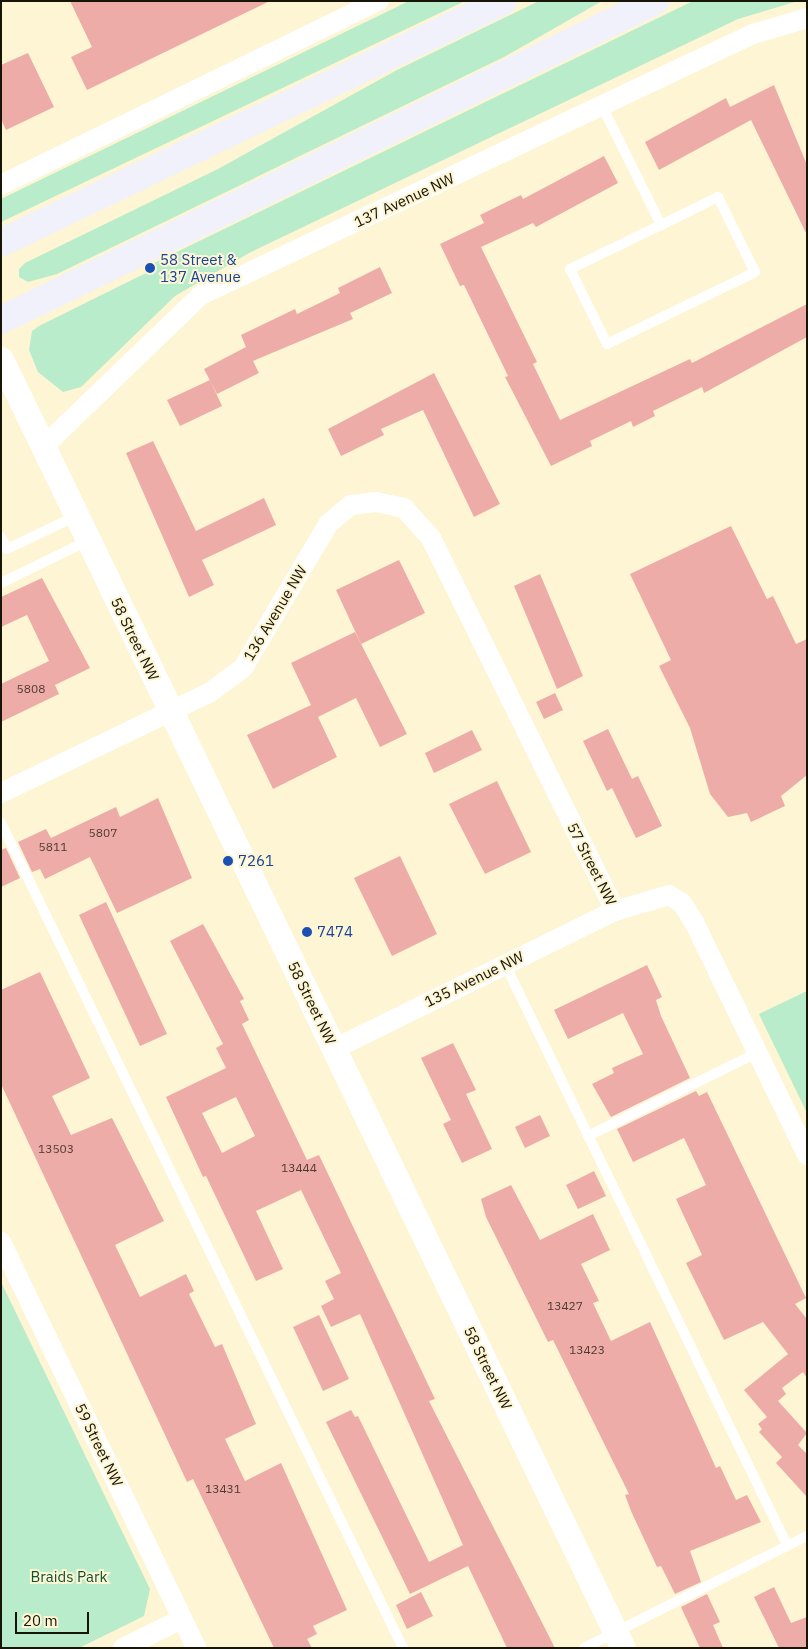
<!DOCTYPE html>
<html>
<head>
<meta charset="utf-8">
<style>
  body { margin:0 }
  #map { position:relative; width:808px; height:1649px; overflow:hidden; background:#fdf5d3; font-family:"IBM Plex Sans",sans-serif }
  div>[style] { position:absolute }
  .green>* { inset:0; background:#b8ecca }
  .building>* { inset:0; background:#eeaca9 }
  .service>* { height:10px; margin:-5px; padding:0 5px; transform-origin:5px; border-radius:5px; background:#fff }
  .minor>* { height:20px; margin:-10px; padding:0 10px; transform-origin:10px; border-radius:10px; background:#fff }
  .tertiary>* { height:25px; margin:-12.5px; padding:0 12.5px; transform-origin:12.5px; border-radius:12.5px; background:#fff }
  .secondary>* { height:28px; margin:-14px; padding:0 14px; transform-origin:14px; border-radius:14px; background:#f0f1fb }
  .dots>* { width:14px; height:14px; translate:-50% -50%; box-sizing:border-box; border:2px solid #fdf5d3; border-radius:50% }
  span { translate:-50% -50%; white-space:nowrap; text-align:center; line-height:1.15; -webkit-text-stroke:4px #fdf5d3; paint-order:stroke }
  .number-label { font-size:12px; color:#4d3a30 }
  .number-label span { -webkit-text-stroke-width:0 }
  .street-label { font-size:15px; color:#171408 }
  .transit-label { font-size:15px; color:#164399 }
  .left { translate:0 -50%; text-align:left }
  .park-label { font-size:15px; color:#0c5130 }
  .frame { position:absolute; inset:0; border:2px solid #171408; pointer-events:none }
  .scale { position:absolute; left:15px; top:1612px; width:74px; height:22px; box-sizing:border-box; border:2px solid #171408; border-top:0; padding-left:6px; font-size:15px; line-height:18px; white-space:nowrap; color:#171408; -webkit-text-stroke:4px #fdf5d3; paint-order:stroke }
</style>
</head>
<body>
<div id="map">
  <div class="green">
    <i style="clip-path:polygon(409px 1px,465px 1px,1px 222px,1px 199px)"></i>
    <i style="clip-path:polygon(539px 1px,602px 1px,504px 57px,57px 274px,28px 282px,19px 277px,19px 269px,25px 263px,218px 169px,397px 70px)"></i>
    <i style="clip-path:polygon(693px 1px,798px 1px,738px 19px,249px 253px,175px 296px,81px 387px,63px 392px,38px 372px,29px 350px,32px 331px,39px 326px,152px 270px,150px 265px)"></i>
    <i style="clip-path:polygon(807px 991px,807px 1113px,759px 1014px)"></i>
    <i style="clip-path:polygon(1px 1282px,150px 1589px,144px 1616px,79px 1648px,1px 1648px)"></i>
  </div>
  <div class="building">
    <i style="clip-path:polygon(70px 1px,270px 1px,87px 90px,71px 57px,92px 47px)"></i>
    <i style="clip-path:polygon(28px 53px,54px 107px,6px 130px,1px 119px,1px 65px)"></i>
    <i style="clip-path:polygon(774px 85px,807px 165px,807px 235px,751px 120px,659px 170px,645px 142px,726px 98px,730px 107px)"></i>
    <i style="clip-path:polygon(604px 156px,618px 183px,536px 227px,533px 223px,481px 247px,537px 362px,533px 364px,560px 420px,690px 359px,692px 363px,807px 304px,807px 337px,704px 393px,702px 387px,653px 411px,655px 416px,633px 427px,631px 421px,590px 441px,592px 446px,551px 466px,505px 377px,508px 376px,464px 285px,460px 286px,440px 244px,484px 223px,480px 215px,521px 195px,523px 199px)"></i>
    <i style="clip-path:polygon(380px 267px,392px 293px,350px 313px,353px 319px,253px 361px,259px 373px,217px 394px,204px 369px,246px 347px,241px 335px,295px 309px,297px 314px,340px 293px,338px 288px)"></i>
    <i style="clip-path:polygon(434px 373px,500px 504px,474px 517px,423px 410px,381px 429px,384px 435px,341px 456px,328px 429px)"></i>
    <i style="clip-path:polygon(210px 380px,222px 406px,180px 426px,167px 400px)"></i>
    <i style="clip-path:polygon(153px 441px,196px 531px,264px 498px,276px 525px,202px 560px,214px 585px,189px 597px,126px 453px)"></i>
    <i style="clip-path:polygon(731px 526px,767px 599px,773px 596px,796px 644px,807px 639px,807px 775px,781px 796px,785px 806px,751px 822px,747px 813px,728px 817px,710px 794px,690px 728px,659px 666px,671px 660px,630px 574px)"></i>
    <i style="clip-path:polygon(399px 560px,425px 613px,361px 644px,336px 590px)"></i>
    <i style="clip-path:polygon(540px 574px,583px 676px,557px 689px,514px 586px)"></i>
    <i style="clip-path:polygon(42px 578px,90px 668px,55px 685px,59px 694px,1px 722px,1px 684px,49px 661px,27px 615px,1px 627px,1px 597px)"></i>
    <i style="clip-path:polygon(355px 632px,407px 734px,380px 747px,356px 698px,318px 717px,337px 757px,273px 789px,247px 735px,311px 705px,291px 663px)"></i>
    <i style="clip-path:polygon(555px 693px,563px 710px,544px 719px,536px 702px)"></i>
    <i style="clip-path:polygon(608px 729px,632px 779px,638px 776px,662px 826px,636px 838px,612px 788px,607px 791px,583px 741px)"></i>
    <i style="clip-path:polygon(472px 730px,482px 750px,434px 773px,425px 753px)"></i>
    <i style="clip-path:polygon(497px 781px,531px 852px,485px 874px,449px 804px)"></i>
    <i style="clip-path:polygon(158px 798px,192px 878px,117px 913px,90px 857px,45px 879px,40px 869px,32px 872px,18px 842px,46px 829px,51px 838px,116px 807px,120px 817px)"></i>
    <i style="clip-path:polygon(6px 848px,20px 878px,1px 887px,1px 850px)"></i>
    <i style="clip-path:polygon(400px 856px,437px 934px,392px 956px,354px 878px)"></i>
    <i style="clip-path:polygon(106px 902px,167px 1034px,140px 1046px,79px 915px)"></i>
    <i style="clip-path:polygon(evenodd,203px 924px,244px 999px,240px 1001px,249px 1020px,242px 1024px,307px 1160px,319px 1155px,435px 1399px,429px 1401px,555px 1648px,507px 1648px,468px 1566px,410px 1594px,326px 1422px,351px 1410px,355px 1417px,358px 1416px,429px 1562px,463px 1545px,360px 1314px,331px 1327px,321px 1306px,334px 1299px,325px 1281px,341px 1273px,301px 1190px,256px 1211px,283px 1269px,256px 1281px,206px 1176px,203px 1177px,166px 1097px,226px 1068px,216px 1048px,223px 1044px,170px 941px,203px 924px,236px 1097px,255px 1136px,222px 1153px,202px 1113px,236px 1097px)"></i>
    <i style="clip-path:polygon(647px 965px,662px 997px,656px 1000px,661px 1016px,690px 1078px,611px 1117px,592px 1084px,614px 1073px,612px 1068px,643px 1054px,623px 1013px,568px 1039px,554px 1010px)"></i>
    <i style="clip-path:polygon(40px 972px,90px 1078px,52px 1096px,71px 1135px,112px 1118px,164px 1221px,115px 1245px,140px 1297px,186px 1274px,194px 1291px,189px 1294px,215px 1347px,222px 1344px,256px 1424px,225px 1439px,245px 1481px,281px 1463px,347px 1610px,313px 1626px,317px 1634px,307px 1639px,312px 1648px,274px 1648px,193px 1479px,187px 1482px,1px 1084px,1px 990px)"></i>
    <i style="clip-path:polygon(453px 1043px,476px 1090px,466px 1094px,492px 1149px,462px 1163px,443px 1124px,451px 1120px,421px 1058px)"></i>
    <i style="clip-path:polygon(696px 1091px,699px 1096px,707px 1092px,806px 1298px,795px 1304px,807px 1319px,807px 1378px,803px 1372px,782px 1388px,786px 1394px,778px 1401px,807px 1433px,798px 1445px,807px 1454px,807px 1497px,776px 1463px,782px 1457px,759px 1432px,762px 1429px,758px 1424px,767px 1417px,744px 1390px,788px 1354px,763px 1322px,724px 1340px,686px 1263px,702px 1255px,676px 1199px,706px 1185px,684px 1138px,633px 1162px,617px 1129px)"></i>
    <i style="clip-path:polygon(540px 1115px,550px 1136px,525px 1148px,515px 1127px)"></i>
    <i style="clip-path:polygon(594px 1171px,606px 1196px,578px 1209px,566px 1185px)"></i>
    <i style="clip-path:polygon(511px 1185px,540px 1240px,593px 1214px,610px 1250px,581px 1264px,599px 1301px,593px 1303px,611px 1341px,650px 1322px,716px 1468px,720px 1466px,736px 1500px,747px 1495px,761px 1522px,690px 1551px,701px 1582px,675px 1594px,661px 1566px,657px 1567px,631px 1511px,625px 1495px,629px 1494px,553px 1340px,548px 1342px,486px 1217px,481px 1199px)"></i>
    <i style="clip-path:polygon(319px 1315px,349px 1379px,323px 1391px,293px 1327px)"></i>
    <i style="clip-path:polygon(774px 1587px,791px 1623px,807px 1617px,807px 1648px,779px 1648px,754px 1597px)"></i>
    <i style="clip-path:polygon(421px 1592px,433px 1616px,407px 1629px,396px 1605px)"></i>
    <i style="clip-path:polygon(707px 1594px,720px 1622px,713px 1625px,723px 1648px,700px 1648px,681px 1607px)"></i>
  </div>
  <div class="service">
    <i style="left:602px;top:106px;width:133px;rotate:63.6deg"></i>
    <i style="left:661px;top:225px;width:101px;rotate:154.2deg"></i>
    <i style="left:570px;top:269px;width:84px;rotate:63.7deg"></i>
    <i style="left:607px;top:344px;width:165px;rotate:-25.9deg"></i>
    <i style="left:755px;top:272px;width:84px;rotate:-116.3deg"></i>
    <i style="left:718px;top:197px;width:64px;rotate:153.8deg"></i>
    <i style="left:1px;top:537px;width:13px;rotate:63deg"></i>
    <i style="left:7px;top:549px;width:76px;rotate:-25.6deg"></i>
    <i style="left:1px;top:583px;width:96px;rotate:-26deg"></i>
    <i style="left:1px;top:823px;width:918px;rotate:64.02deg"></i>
    <i style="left:505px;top:964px;width:646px;rotate:64.11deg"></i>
    <i style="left:588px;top:1136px;width:188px;rotate:-26.2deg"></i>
    <i style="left:584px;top:1648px;width:250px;rotate:-26.7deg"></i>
  </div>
  <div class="minor">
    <i style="left:1px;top:185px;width:420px;rotate:-26deg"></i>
    <i style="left:43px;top:447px;width:219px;rotate:-43.9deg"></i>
    <i style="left:201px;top:295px;width:611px;rotate:-25.31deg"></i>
    <i style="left:753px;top:34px;width:56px;rotate:-16.5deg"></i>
    <i style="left:1px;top:793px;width:231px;rotate:-25.7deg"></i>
    <i style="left:209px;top:693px;width:42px;rotate:-36.3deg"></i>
    <i style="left:243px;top:668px;width:167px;rotate:-59.4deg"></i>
    <i style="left:328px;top:524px;width:30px;rotate:-40deg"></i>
    <i style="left:351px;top:505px;width:25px;rotate:-7deg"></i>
    <i style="left:376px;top:502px;width:29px;rotate:12deg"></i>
    <i style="left:404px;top:508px;width:40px;rotate:48deg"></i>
    <i style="left:431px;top:538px;width:416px;rotate:63.7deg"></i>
    <i style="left:334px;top:1049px;width:313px;rotate:-26.2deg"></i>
    <i style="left:615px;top:911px;width:56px;rotate:-16.5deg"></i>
    <i style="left:669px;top:895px;width:15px;rotate:32deg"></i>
    <i style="left:682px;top:903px;width:22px;rotate:58deg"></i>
    <i style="left:694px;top:922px;width:259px;rotate:64.1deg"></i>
    <i style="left:1px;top:1242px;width:450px;rotate:64.3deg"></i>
    <i style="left:123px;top:1648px;width:66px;rotate:-26.2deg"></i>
  </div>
  <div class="tertiary">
    <i style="left:1px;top:359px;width:1431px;rotate:64.24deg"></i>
  </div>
  <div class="secondary">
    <i style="left:1px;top:243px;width:557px;rotate:-25.74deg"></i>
    <i style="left:1px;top:320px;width:728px;rotate:-26deg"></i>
  </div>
  <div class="dots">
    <i style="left:150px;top:268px;background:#1a4fb4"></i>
    <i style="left:228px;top:861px;background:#1a4fb4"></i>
    <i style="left:307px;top:932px;background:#1a4fb4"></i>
  </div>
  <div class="number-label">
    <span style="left:31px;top:689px">5808</span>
    <span style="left:103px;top:833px">5807</span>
    <span style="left:53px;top:847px">5811</span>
    <span style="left:56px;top:1149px">13503</span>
    <span style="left:299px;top:1168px">13444</span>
    <span style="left:565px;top:1306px">13427</span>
    <span style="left:587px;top:1350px">13423</span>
    <span style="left:223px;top:1489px">13431</span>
  </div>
  <div class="street-label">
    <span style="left:404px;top:200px;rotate:-25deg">137 Avenue NW</span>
    <span style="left:275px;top:613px;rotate:-59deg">136 Avenue NW</span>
    <span style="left:135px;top:639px;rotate:64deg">58 Street NW</span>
    <span style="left:592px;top:864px;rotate:63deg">57 Street NW</span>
    <span style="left:474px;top:979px;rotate:-26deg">135 Avenue NW</span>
    <span style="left:312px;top:1003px;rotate:64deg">58 Street NW</span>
    <span style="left:488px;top:1368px;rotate:64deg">58 Street NW</span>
    <span style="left:99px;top:1445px;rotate:64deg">59 Street NW</span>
  </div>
  <div class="transit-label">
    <span class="left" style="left:160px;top:268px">58 Street &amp;<br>137 Avenue</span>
    <span class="left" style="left:238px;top:861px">7261</span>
    <span class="left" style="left:317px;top:932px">7474</span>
  </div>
  <div class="park-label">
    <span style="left:69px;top:1577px">Braids Park</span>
  </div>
  <div class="frame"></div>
  <div class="scale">20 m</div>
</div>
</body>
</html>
